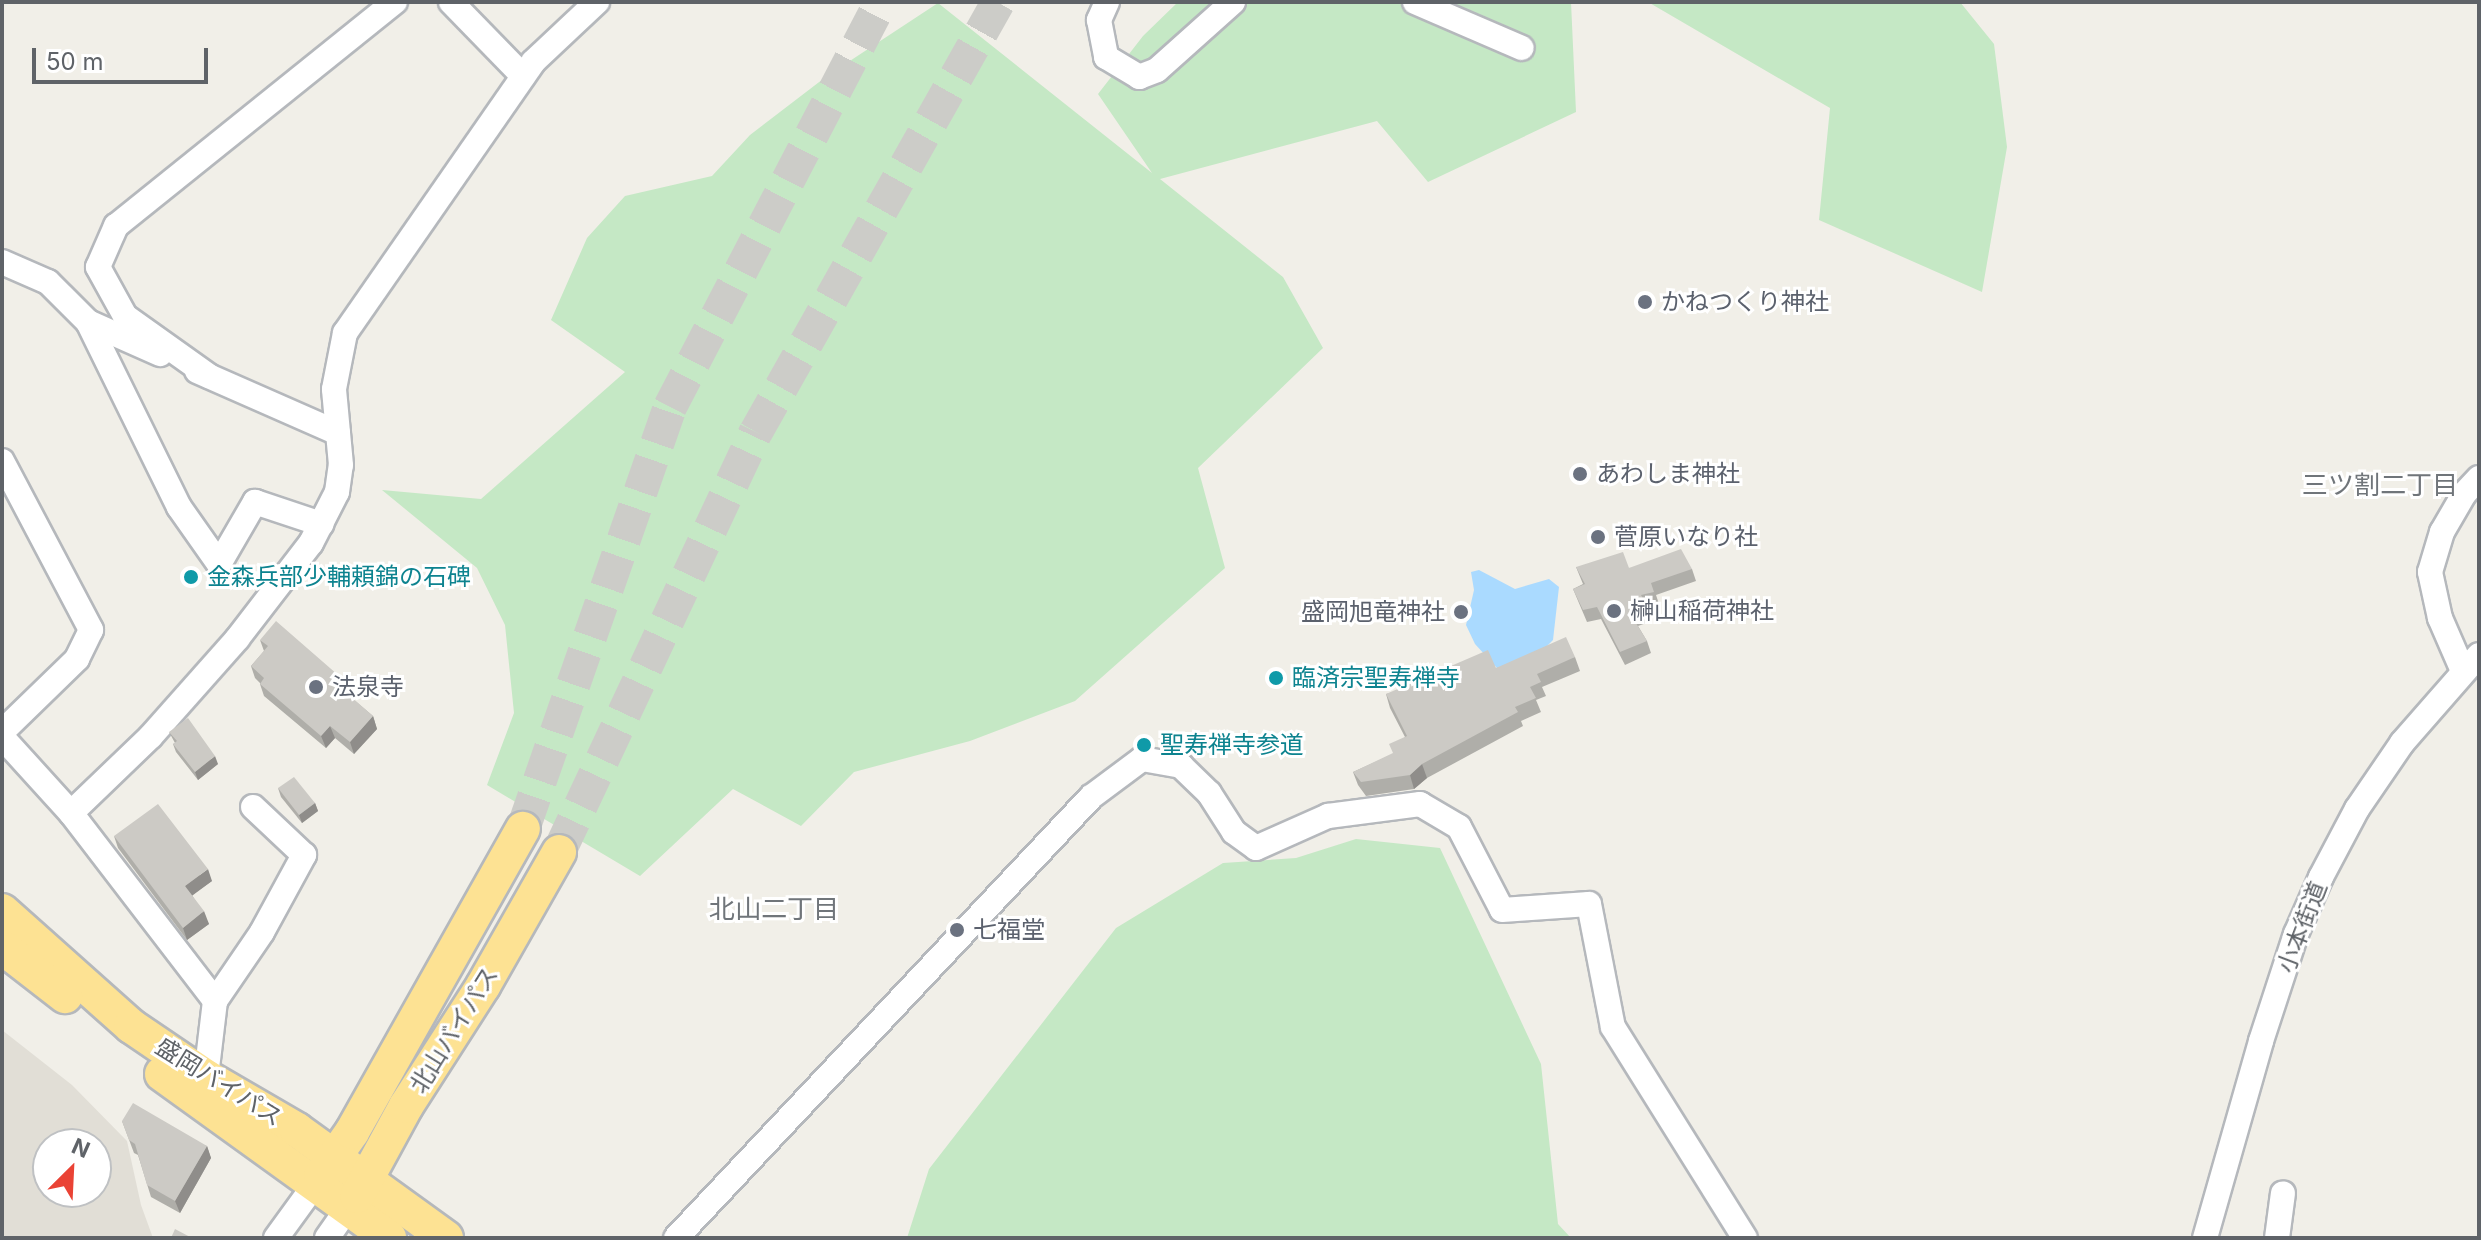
<!DOCTYPE html>
<html>
<head>
<meta charset="utf-8">
<style>
  body { margin:0 }
  #map { position:relative; width:2481px; height:1240px; overflow:hidden; background:#f1efe8; font-family:Inter,"Noto Sans JP",sans-serif }
  div>[style] { position:absolute }
  .education>* { inset:0; background:#e1ded6 }
  .green>* { inset:0; background:#c5e8c5 }
  .water>* { inset:0; background:#aadaff }
  .highway-tunnel>* { height:34px; margin-top:-17px; transform-origin:0; background:repeating-linear-gradient(90deg,#ccccc8 0 34px,transparent 0 51px) }
  .roads { filter:drop-shadow(2px 0 #b5b8bc) drop-shadow(-2px 0 #b5b8bc) drop-shadow(0 2px #b5b8bc) drop-shadow(0 -2px #b5b8bc) }
  .minor>* { height:24px; margin:-12px; padding:0 12px; transform-origin:12px; border-radius:12px; background:#fff }
  .highway>* { height:34px; margin:-17px; padding:0 17px; transform-origin:17px; border-radius:17px; background:#fde293 }
  .wall>* { inset:0; background:#afaea9 }
  .shaded-wall>* { inset:0; background:#8f8d8a }
  .building>* { inset:0; background:#cccac5 }
  .dots>* { width:22px; height:22px; translate:-50% -50%; box-sizing:border-box; border:4px solid #fff; border-radius:50% }
  span { translate:-50% -50%; white-space:nowrap; text-align:center; line-height:1.15; -webkit-text-stroke:6px #fff; paint-order:stroke }
  .worship-label { font-size:24px; color:#5b616d }
  .left { translate:0 -50%; text-align:left }
  .right { translate:-100% -50%; text-align:right }
  .culture-label { font-size:24px; color:#0d838f }
  .street-label { font-size:24px; color:#5f6368 }
  .neighbourhood-label { font-size:26px; color:#70757a }
  .frame { position:absolute; inset:0; border:4px solid #5f6368; pointer-events:none }
  .north { position:absolute; left:32px; top:1128px; width:80px; height:80px; box-sizing:border-box; background:#fff; border:2px solid #bfc1c3; border-radius:50%; rotate:24deg; font-size:22px; font-weight:700; line-height:32px; text-align:center; color:#5f6368 }
  .north::after { content:''; display:block; margin:auto; width:28px; height:36px; background:#ea4335; clip-path:polygon(50% 0,100% 100%,50% 72%,0 100%) }
  .scale { position:absolute; left:32px; top:48px; width:176px; height:36px; box-sizing:border-box; border:4px solid #5f6368; border-top:0; padding-left:10px; font-size:24px; line-height:28px; white-space:nowrap; color:#5f6368; -webkit-text-stroke:6px #fff; paint-order:stroke }
</style>
</head>
<body>
<div id="map">
  <div class="education">
    <i style="clip-path:polygon(evenodd,2px 1030px,72px 1085px,127px 1141px,141px 1205px,153px 1238px,2px 1238px,2px 1030px,48px 1144px,96px 1144px,96px 1192px,48px 1192px,48px 1144px)"></i>
  </div>
  <div class="green">
    <i style="clip-path:polygon(1178px 2px,1571px 2px,1576px 112px,1428px 182px,1377px 121px,1160px 179px,1283px 277px,1323px 348px,1198px 468px,1225px 568px,1075px 701px,970px 741px,854px 772px,801px 826px,733px 789px,640px 876px,487px 785px,514px 713px,505px 625px,477px 568px,382px 490px,481px 499px,625px 372px,551px 320px,587px 238px,625px 196px,712px 176px,750px 135px,827px 76px,938px 3px,1152px 173px,1098px 94px,1143px 36px)"></i>
    <i style="clip-path:polygon(1648px 2px,1960px 2px,1994px 44px,2007px 147px,1982px 292px,1819px 220px,1830px 108px)"></i>
    <i style="clip-path:polygon(1356px 839px,1440px 848px,1541px 1064px,1558px 1224px,1571px 1238px,907px 1238px,929px 1169px,1116px 928px,1223px 863px,1296px 858px)"></i>
  </div>
  <div class="water">
    <i style="clip-path:polygon(1479px 570px,1515px 589px,1549px 579px,1559px 587px,1553px 640px,1538px 655px,1497px 668px,1475px 644px,1466px 625px,1474px 590px,1471px 572px)"></i>
  </div>
  <div class="highway-tunnel">
    <i style="left:523px;top:829px;width:447px;rotate:-70.8deg"></i>
    <i style="left:670px;top:407px;width:457px;rotate:-62.5deg"></i>
    <i style="left:559px;top:852px;width:464px;rotate:-64.9deg"></i>
    <i style="left:756px;top:432px;width:493px;rotate:-60.6deg"></i>
  </div>
  <div class="roads">
    <div class="minor">
      <i style="left:451px;top:2px;width:103px;rotate:45.8deg"></i>
      <i style="left:1107px;top:2px;width:20px;rotate:114deg"></i>
      <i style="left:1099px;top:20px;width:38px;rotate:79deg"></i>
      <i style="left:1106px;top:57px;width:39px;rotate:31deg"></i>
      <i style="left:1139px;top:77px;width:19px;rotate:-21deg"></i>
      <i style="left:1157px;top:70px;width:102px;rotate:-41.8deg"></i>
      <i style="left:1415px;top:2px;width:116px;rotate:23.3deg"></i>
      <i style="left:2px;top:262px;width:50px;rotate:23.5deg"></i>
      <i style="left:48px;top:282px;width:57px;rotate:45deg"></i>
      <i style="left:88px;top:322px;width:79px;rotate:24deg"></i>
      <i style="left:88px;top:322px;width:206px;rotate:63.8deg"></i>
      <i style="left:179px;top:507px;width:70px;rotate:54.9deg"></i>
      <i style="left:219px;top:564px;width:72px;rotate:-59.9deg"></i>
      <i style="left:255px;top:502px;width:70px;rotate:18.4deg"></i>
      <i style="left:197px;top:371px;width:154px;rotate:23.7deg"></i>
      <i style="left:209px;top:376px;width:103px;rotate:-144.5deg"></i>
      <i style="left:125px;top:316px;width:56px;rotate:-118.9deg"></i>
      <i style="left:98px;top:267px;width:45px;rotate:-66.3deg"></i>
      <i style="left:116px;top:226px;width:358px;rotate:-38.8deg"></i>
      <i style="left:2px;top:461px;width:191px;rotate:62.2deg"></i>
      <i style="left:91px;top:630px;width:32px;rotate:116deg"></i>
      <i style="left:77px;top:659px;width:105px;rotate:135.8deg"></i>
      <i style="left:2463px;top:671px;width:58px;rotate:-113.5deg"></i>
      <i style="left:2440px;top:618px;width:47px;rotate:-102.3deg"></i>
      <i style="left:2430px;top:572px;width:42px;rotate:-73.3deg"></i>
      <i style="left:2442px;top:532px;width:44px;rotate:-59.9deg"></i>
      <i style="left:2464px;top:494px;width:22px;rotate:-47deg"></i>
      <i style="left:2px;top:737px;width:103px;rotate:47.8deg"></i>
      <i style="left:71px;top:813px;width:237px;rotate:52.5deg"></i>
      <i style="left:215px;top:1001px;width:77px;rotate:96.8deg"></i>
      <i style="left:71px;top:813px;width:111px;rotate:-43.9deg"></i>
      <i style="left:151px;top:736px;width:130px;rotate:-48.4deg"></i>
      <i style="left:237px;top:639px;width:121px;rotate:-52.4deg"></i>
      <i style="left:311px;top:543px;width:57px;rotate:-63deg"></i>
      <i style="left:337px;top:492px;width:27px;rotate:-82deg"></i>
      <i style="left:341px;top:465px;width:76px;rotate:-95.3deg"></i>
      <i style="left:334px;top:389px;width:57px;rotate:-78.9deg"></i>
      <i style="left:345px;top:333px;width:330px;rotate:-55.2deg"></i>
      <i style="left:533px;top:62px;width:88px;rotate:-43.2deg"></i>
      <i style="left:215px;top:1001px;width:83px;rotate:-55.7deg"></i>
      <i style="left:262px;top:932px;width:88px;rotate:-61.4deg"></i>
      <i style="left:304px;top:855px;width:70px;rotate:-136.7deg"></i>
      <i style="left:276px;top:1238px;width:68px;rotate:-54deg"></i>
      <i style="left:327px;top:1238px;width:37px;rotate:-55deg"></i>
      <i style="left:676px;top:1238px;width:606px;rotate:-46.74deg"></i>
      <i style="left:1091px;top:797px;width:64px;rotate:-36.7deg"></i>
      <i style="left:1142px;top:759px;width:40px;rotate:10deg"></i>
      <i style="left:1181px;top:766px;width:39px;rotate:44deg"></i>
      <i style="left:1209px;top:793px;width:46px;rotate:57.3deg"></i>
      <i style="left:1234px;top:832px;width:27px;rotate:36deg"></i>
      <i style="left:1256px;top:848px;width:79px;rotate:-24deg"></i>
      <i style="left:1328px;top:816px;width:93px;rotate:-7.4deg"></i>
      <i style="left:1420px;top:804px;width:45px;rotate:30.5deg"></i>
      <i style="left:1459px;top:827px;width:93px;rotate:62.6deg"></i>
      <i style="left:1502px;top:910px;width:87px;rotate:-3.9deg"></i>
      <i style="left:1589px;top:904px;width:125px;rotate:79deg"></i>
      <i style="left:1613px;top:1027px;width:249px;rotate:58deg"></i>
      <i style="left:2205px;top:1238px;width:205px;rotate:-74.1deg"></i>
      <i style="left:2261px;top:1041px;width:113px;rotate:-71.9deg"></i>
      <i style="left:2296px;top:934px;width:62px;rotate:-66.3deg"></i>
      <i style="left:2321px;top:877px;width:77px;rotate:-62.1deg"></i>
      <i style="left:2357px;top:809px;width:80px;rotate:-55.7deg"></i>
      <i style="left:2402px;top:743px;width:117px;rotate:-48.8deg"></i>
      <i style="left:2277px;top:1238px;width:45px;rotate:-82.4deg"></i>
    </div>
    <div class="highway">
      <i style="left:2px;top:911px;width:173px;rotate:41.7deg"></i>
      <i style="left:131px;top:1026px;width:91px;rotate:34.2deg"></i>
      <i style="left:206px;top:1077px;width:105px;rotate:30.2deg"></i>
      <i style="left:297px;top:1130px;width:184px;rotate:35.9deg"></i>
      <i style="left:2px;top:947px;width:80px;rotate:37.9deg"></i>
      <i style="left:162px;top:1074px;width:280px;rotate:35.8deg"></i>
      <i style="left:321px;top:1176px;width:54px;rotate:-54.8deg"></i>
      <i style="left:352px;top:1132px;width:348px;rotate:-60.6deg"></i>
      <i style="left:357px;top:1196px;width:102px;rotate:-61.4deg"></i>
      <i style="left:406px;top:1106px;width:143px;rotate:-57.3deg"></i>
      <i style="left:483px;top:986px;width:154px;rotate:-60.4deg"></i>
    </div>
  </div>
  <div class="wall">
    <i style="clip-path:polygon(1576px 567px,1692px 569px,1696px 581px,1656px 595px,1659px 604px,1647px 607px,1652px 621px,1638px 626px,1647px 641px,1651px 653px,1625px 665px,1601px 619px,1587px 622px,1573px 589px,1583px 584px)"></i>
    <i style="clip-path:polygon(260px 640px,338px 675px,343px 687px,341px 689px,373px 716px,377px 729px,354px 754px,335px 738px,326px 748px,264px 696px,260px 684px,260px 683px,255px 678px,251px 666px,264px 651px)"></i>
    <i style="clip-path:polygon(1575px 657px,1580px 671px,1542px 687px,1546px 696px,1536px 700px,1541px 712px,1521px 721px,1523px 726px,1427px 778px,1414px 789px,1366px 796px,1358px 785px,1353px 772px,1393px 754px,1405px 737px,1390px 708px,1386px 694px,1496px 668px)"></i>
    <i style="clip-path:polygon(169px 732px,218px 764px,198px 780px,176px 752px,173px 744px,175px 743px)"></i>
    <i style="clip-path:polygon(278px 788px,315px 803px,318px 811px,302px 823px,281px 797px)"></i>
    <i style="clip-path:polygon(114px 836px,212px 881px,192px 895px,209px 924px,187px 940px,118px 848px)"></i>
    <i style="clip-path:polygon(122px 1121px,207px 1146px,211px 1158px,180px 1213px,151px 1197px,138px 1155px,134px 1153px)"></i>
  </div>
  <div class="shaded-wall">
    <i style="clip-path:polygon(338px 675px,343px 687px,338px 694px,334px 682px)"></i>
    <i style="clip-path:polygon(373px 716px,377px 729px,354px 754px,350px 742px)"></i>
    <i style="clip-path:polygon(330px 726px,335px 738px,326px 748px,321px 736px)"></i>
    <i style="clip-path:polygon(215px 756px,218px 764px,198px 780px,195px 772px)"></i>
    <i style="clip-path:polygon(1422px 764px,1427px 778px,1414px 789px,1410px 775px)"></i>
    <i style="clip-path:polygon(315px 803px,318px 811px,302px 823px,299px 815px)"></i>
    <i style="clip-path:polygon(208px 869px,212px 881px,189px 898px,185px 886px)"></i>
    <i style="clip-path:polygon(204px 911px,209px 924px,187px 940px,183px 928px)"></i>
    <i style="clip-path:polygon(207px 1146px,211px 1158px,180px 1213px,175px 1201px)"></i>
  </div>
  <div class="building">
    <i style="clip-path:polygon(1681px 549px,1692px 569px,1651px 583px,1654px 592px,1641px 595px,1648px 608px,1631px 615px,1647px 641px,1620px 652px,1597px 607px,1583px 610px,1573px 589px,1585px 584px,1576px 567px,1623px 552px,1629px 568px)"></i>
    <i style="clip-path:polygon(276px 621px,338px 675px,334px 682px,373px 716px,350px 742px,330px 726px,321px 736px,260px 684px,264px 678px,251px 666px,268px 646px,260px 640px)"></i>
    <i style="clip-path:polygon(1566px 637px,1575px 657px,1537px 674px,1541px 682px,1530px 687px,1536px 698px,1515px 707px,1518px 712px,1422px 764px,1410px 775px,1361px 782px,1353px 772px,1393px 753px,1389px 744px,1407px 736px,1386px 694px,1488px 650px,1496px 668px)"></i>
    <i style="clip-path:polygon(188px 718px,215px 756px,195px 772px,173px 744px,177px 741px,169px 732px)"></i>
    <i style="clip-path:polygon(294px 777px,315px 803px,299px 815px,278px 788px)"></i>
    <i style="clip-path:polygon(158px 804px,208px 869px,185px 886px,204px 911px,183px 928px,114px 836px)"></i>
    <i style="clip-path:polygon(133px 1103px,207px 1146px,175px 1201px,147px 1185px,135px 1144px,129px 1140px,122px 1121px)"></i>
    <i style="clip-path:polygon(175px 1229px,192px 1238px,171px 1238px)"></i>
  </div>
  <div class="dots">
    <i style="left:1645px;top:302px;background:#6b7280"></i>
    <i style="left:1580px;top:474px;background:#6b7280"></i>
    <i style="left:1598px;top:537px;background:#6b7280"></i>
    <i style="left:191px;top:577px;background:#0f9aa8"></i>
    <i style="left:1614px;top:611px;background:#6b7280"></i>
    <i style="left:1461px;top:612px;background:#6b7280"></i>
    <i style="left:1276px;top:678px;background:#0f9aa8"></i>
    <i style="left:316px;top:687px;background:#6b7280"></i>
    <i style="left:1144px;top:745px;background:#0f9aa8"></i>
    <i style="left:957px;top:930px;background:#6b7280"></i>
  </div>
  <div class="worship-label">
    <span class="left" style="left:1661px;top:302px">かねつくり神社</span>
    <span class="left" style="left:1596px;top:474px">あわしま神社</span>
    <span class="left" style="left:1614px;top:537px">菅原いなり社</span>
    <span class="left" style="left:1630px;top:611px">榊山稲荷神社</span>
    <span class="right" style="left:1445px;top:612px">盛岡旭竜神社</span>
    <span class="left" style="left:332px;top:687px">法泉寺</span>
    <span class="left" style="left:973px;top:930px">七福堂</span>
  </div>
  <div class="culture-label">
    <span class="left" style="left:207px;top:577px">金森兵部少輔頼錦の石碑</span>
    <span class="left" style="left:1292px;top:678px">臨済宗聖寿禅寺</span>
    <span class="left" style="left:1160px;top:745px">聖寿禅寺参道</span>
  </div>
  <div class="street-label">
    <span style="left:2302px;top:927px;rotate:-69deg">小本街道</span>
    <span style="left:454px;top:1030px;rotate:-58deg">北山バイパス</span>
    <span style="left:219px;top:1082px;rotate:32deg">盛岡バイパス</span>
  </div>
  <div class="neighbourhood-label">
    <span style="left:2380px;top:485px">三ツ割二丁目</span>
    <span style="left:774px;top:909px">北山二丁目</span>
  </div>
  <div class="frame"></div>
  <div class="north">N</div>
  <div class="scale">50 m</div>
</div>
</body>
</html>
